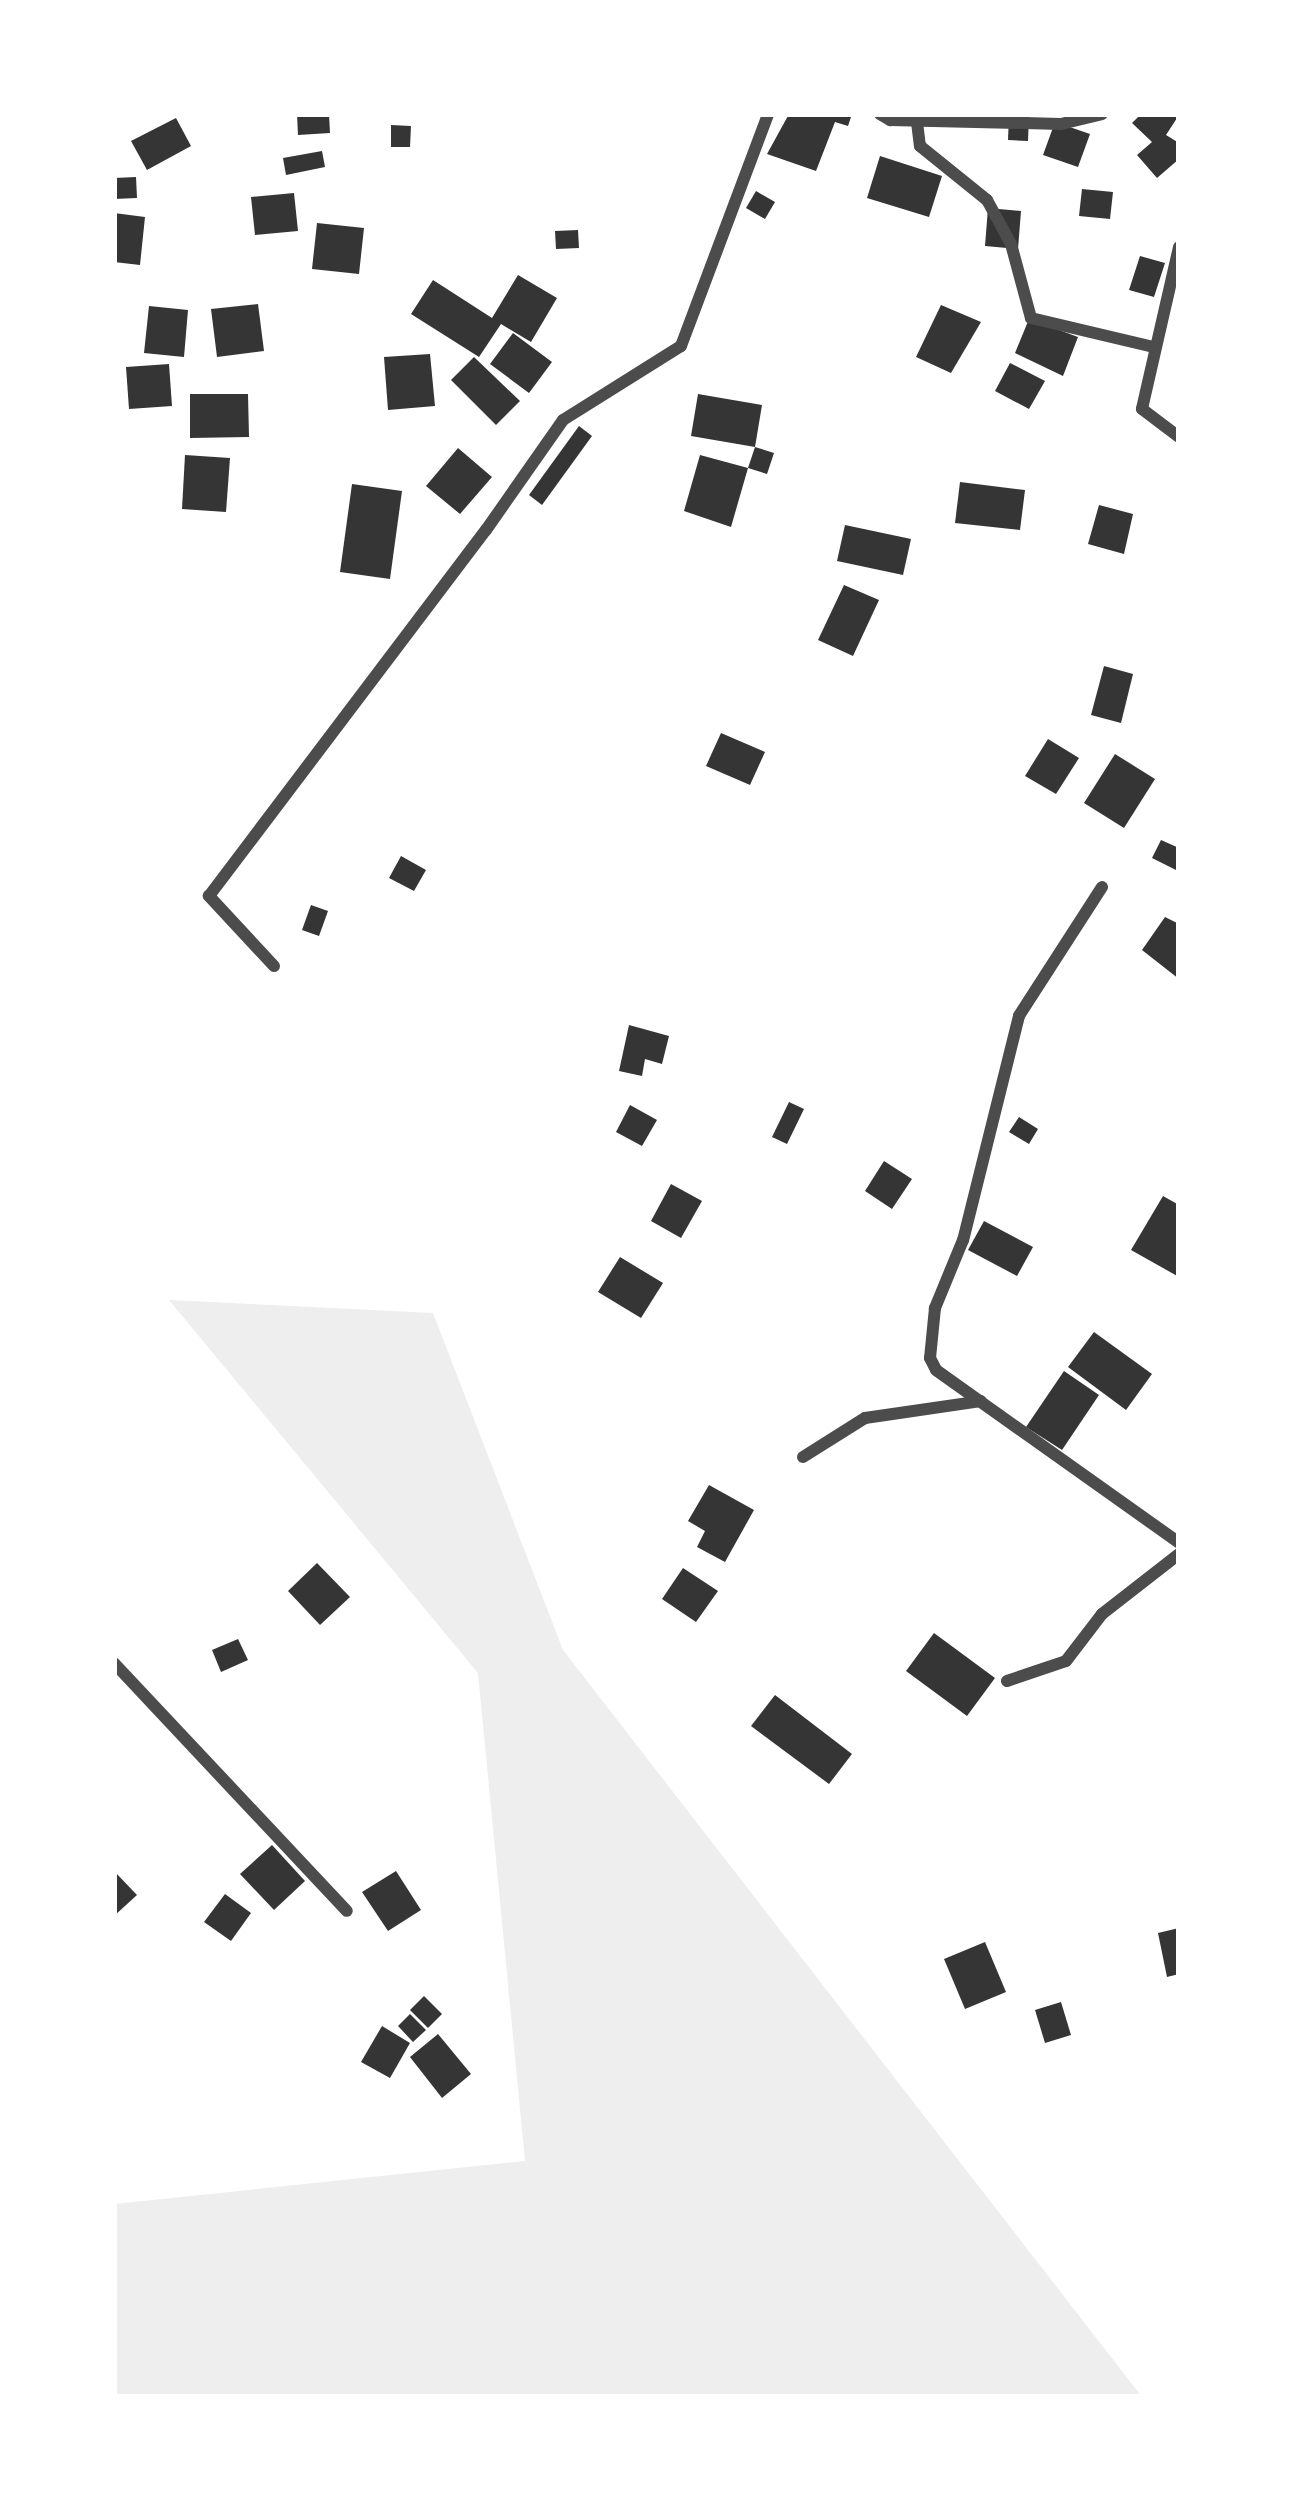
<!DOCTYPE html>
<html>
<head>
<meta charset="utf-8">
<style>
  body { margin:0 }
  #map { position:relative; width:1293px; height:2511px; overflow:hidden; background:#fff; font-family:"IBM Plex Sans",sans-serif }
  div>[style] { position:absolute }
  .green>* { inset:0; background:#eee }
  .building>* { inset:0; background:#353535 }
  .minor>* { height:12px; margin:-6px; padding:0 6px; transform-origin:6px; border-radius:6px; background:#4c4c4c }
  span { translate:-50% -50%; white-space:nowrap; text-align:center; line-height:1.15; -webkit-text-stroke:9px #fff; paint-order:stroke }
  .frame { position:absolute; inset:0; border:117px solid #fff; pointer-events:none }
</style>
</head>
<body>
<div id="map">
  <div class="green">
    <i style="clip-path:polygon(169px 1300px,433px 1313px,563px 1650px,1142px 2397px,114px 2397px,114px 2204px,525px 2161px,478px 1673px)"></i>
  </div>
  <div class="building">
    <i style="clip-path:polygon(297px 114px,329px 114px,330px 133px,298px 135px)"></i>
    <i style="clip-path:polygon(789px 114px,852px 114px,848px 126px,835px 122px,816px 171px,767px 154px)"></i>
    <i style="clip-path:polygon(1009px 114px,1029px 114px,1028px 141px,1008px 140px)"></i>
    <i style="clip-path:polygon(1141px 114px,1179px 115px,1166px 135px,1179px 143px,1179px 159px,1157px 178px,1137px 155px,1152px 142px,1132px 123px)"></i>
    <i style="clip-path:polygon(176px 118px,191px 146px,147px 170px,131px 141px)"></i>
    <i style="clip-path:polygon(1055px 122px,1090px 134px,1078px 167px,1043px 155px)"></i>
    <i style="clip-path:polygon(391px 125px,411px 126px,410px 147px,391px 147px)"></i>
    <i style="clip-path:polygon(322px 151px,325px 167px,286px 175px,283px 158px)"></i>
    <i style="clip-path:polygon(880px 156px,942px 176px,929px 217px,867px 198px)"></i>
    <i style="clip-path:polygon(136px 177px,137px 198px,114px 199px,114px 178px)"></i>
    <i style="clip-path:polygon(1082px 189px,1113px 192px,1110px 219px,1079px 216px)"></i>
    <i style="clip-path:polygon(756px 191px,775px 202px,765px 219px,746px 208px)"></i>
    <i style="clip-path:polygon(294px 193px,298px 231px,255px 235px,251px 197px)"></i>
    <i style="clip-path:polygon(988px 208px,1021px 211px,1018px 249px,985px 246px)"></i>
    <i style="clip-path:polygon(114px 213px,145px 217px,140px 265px,114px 262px)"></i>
    <i style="clip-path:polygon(317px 223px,364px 228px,359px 274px,312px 269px)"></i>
    <i style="clip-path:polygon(578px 230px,579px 248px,556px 249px,555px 231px)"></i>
    <i style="clip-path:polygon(1140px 256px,1165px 263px,1154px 297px,1129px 290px)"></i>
    <i style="clip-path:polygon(518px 275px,557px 298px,531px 342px,501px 324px,479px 357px,411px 314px,433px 280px,492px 318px)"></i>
    <i style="clip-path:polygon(258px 304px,264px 351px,217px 357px,211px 309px)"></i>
    <i style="clip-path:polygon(941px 305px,981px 322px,951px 373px,916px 357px)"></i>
    <i style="clip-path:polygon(149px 306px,188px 310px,184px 357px,144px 353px)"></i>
    <i style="clip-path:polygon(1029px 319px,1078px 337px,1063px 376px,1015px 353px)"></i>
    <i style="clip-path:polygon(513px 333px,552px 362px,529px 393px,490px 364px)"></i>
    <i style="clip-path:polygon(430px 354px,435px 406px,388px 410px,384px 357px)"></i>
    <i style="clip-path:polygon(474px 357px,520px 401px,496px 425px,451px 380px)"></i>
    <i style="clip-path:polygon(1010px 363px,1045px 381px,1029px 409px,995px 391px)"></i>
    <i style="clip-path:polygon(169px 364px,172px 406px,129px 409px,126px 367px)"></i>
    <i style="clip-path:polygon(190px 394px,248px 394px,249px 437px,190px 438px)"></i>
    <i style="clip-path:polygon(698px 394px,762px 405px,755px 447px,691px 436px)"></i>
    <i style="clip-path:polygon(579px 426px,592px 436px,542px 505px,529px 495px)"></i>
    <i style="clip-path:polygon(755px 447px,774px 453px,767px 474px,748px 468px)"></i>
    <i style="clip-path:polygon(458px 448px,492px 477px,460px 514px,426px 486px)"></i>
    <i style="clip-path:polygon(185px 455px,230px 458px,226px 512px,182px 509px)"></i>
    <i style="clip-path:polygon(700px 455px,748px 468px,731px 527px,684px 511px)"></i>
    <i style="clip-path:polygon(960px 482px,1025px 490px,1020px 530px,955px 523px)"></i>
    <i style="clip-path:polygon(352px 484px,402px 491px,390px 579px,340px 572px)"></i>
    <i style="clip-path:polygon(1099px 505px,1133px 514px,1124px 554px,1088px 544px)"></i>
    <i style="clip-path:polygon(845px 525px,911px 539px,903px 575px,837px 561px)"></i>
    <i style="clip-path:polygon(844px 585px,879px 600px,853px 656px,818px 640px)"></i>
    <i style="clip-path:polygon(1104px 666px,1133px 674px,1121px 723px,1091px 715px)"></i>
    <i style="clip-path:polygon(721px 733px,765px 752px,750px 785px,706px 766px)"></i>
    <i style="clip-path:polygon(1048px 739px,1079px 758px,1056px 794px,1025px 776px)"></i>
    <i style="clip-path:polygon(1115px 754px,1155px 779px,1124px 828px,1084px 803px)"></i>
    <i style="clip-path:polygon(1161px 840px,1179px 848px,1176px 870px,1152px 858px)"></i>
    <i style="clip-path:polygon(401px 856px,426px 870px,414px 891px,389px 878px)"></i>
    <i style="clip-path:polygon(311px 905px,328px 911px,319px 936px,302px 930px)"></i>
    <i style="clip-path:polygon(1165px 917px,1179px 924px,1179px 979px,1142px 950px)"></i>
    <i style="clip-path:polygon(629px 1025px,669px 1036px,662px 1064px,645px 1059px,642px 1076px,619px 1071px)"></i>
    <i style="clip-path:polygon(789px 1102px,804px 1109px,787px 1144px,772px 1137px)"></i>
    <i style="clip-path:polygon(630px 1105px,657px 1120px,642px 1146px,616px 1132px)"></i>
    <i style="clip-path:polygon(1019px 1117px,1038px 1129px,1029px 1144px,1009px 1132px)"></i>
    <i style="clip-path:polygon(884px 1161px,912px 1179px,892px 1209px,865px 1191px)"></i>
    <i style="clip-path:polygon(671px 1184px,702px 1201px,681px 1238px,651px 1221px)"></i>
    <i style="clip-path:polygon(1163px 1196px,1179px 1205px,1179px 1277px,1131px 1250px)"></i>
    <i style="clip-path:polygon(984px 1221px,1033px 1247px,1017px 1276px,968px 1250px)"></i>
    <i style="clip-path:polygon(620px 1257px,663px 1283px,641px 1318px,598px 1292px)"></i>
    <i style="clip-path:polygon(1094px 1332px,1152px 1374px,1126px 1410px,1068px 1367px)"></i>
    <i style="clip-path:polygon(1064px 1371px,1099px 1395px,1062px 1450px,1026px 1427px)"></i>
    <i style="clip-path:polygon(709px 1485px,754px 1510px,725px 1562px,697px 1547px,705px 1531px,688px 1521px)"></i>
    <i style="clip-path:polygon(317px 1563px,350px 1597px,320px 1625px,288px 1591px)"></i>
    <i style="clip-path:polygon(683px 1568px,718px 1591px,696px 1622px,662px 1599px)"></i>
    <i style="clip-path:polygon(934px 1633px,995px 1678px,967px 1716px,906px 1671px)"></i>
    <i style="clip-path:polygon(238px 1639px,248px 1660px,221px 1672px,212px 1650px)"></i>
    <i style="clip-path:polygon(775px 1695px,852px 1754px,829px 1784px,751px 1726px)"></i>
    <i style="clip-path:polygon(272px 1845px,305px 1881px,274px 1910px,240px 1874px)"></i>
    <i style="clip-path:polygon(114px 1871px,137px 1895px,114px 1916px)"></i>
    <i style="clip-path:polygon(396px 1871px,421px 1910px,388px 1931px,362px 1892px)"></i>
    <i style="clip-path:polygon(225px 1894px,251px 1913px,231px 1941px,204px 1922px)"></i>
    <i style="clip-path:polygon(1179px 1928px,1179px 1974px,1167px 1977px,1158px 1933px)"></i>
    <i style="clip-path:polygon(985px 1942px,1006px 1992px,965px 2009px,944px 1959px)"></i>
    <i style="clip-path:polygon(424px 1996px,442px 2014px,428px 2028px,410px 2010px)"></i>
    <i style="clip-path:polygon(1061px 2002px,1071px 2035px,1045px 2043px,1035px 2010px)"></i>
    <i style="clip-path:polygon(410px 2014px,426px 2030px,413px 2042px,398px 2026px)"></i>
    <i style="clip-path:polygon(382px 2026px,410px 2043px,390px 2078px,361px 2062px)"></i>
    <i style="clip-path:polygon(438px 2034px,471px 2074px,442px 2098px,410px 2057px)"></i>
  </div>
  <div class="minor">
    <i style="left:880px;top:114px;width:12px;rotate:31deg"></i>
    <i style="left:890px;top:120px;width:171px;rotate:1.3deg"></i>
    <i style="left:1061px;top:124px;width:42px;rotate:-13.7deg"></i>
    <i style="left:916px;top:114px;width:32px;rotate:83deg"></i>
    <i style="left:920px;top:146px;width:86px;rotate:38.9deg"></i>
    <i style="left:987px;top:200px;width:50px;rotate:61.4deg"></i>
    <i style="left:1011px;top:244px;width:77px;rotate:74.9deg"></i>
    <i style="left:1031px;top:318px;width:126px;rotate:13.3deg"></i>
    <i style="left:1179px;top:247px;width:166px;rotate:102.9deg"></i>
    <i style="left:1142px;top:409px;width:46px;rotate:37.1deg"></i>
    <i style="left:1102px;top:887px;width:153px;rotate:122.8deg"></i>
    <i style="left:1019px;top:1016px;width:231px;rotate:104deg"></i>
    <i style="left:963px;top:1240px;width:74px;rotate:112.4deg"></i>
    <i style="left:935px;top:1308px;width:50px;rotate:95.7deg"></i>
    <i style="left:930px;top:1358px;width:13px;rotate:63deg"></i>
    <i style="left:936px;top:1370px;width:298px;rotate:35.4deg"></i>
    <i style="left:274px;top:966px;width:96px;rotate:-132.9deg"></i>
    <i style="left:209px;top:896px;width:459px;rotate:-52.9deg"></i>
    <i style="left:486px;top:530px;width:134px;rotate:-55deg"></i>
    <i style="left:563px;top:420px;width:139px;rotate:-32.1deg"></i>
    <i style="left:681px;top:346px;width:248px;rotate:-69.4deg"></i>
    <i style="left:803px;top:1457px;width:73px;rotate:-32.2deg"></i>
    <i style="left:865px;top:1418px;width:117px;rotate:-8.3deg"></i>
    <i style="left:114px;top:1663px;width:340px;rotate:46.8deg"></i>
    <i style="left:1007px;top:1681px;width:62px;rotate:-18.7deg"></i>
    <i style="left:1066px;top:1661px;width:59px;rotate:-52.5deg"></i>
    <i style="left:1102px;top:1614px;width:98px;rotate:-37.9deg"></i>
  </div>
  <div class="frame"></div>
</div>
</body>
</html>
